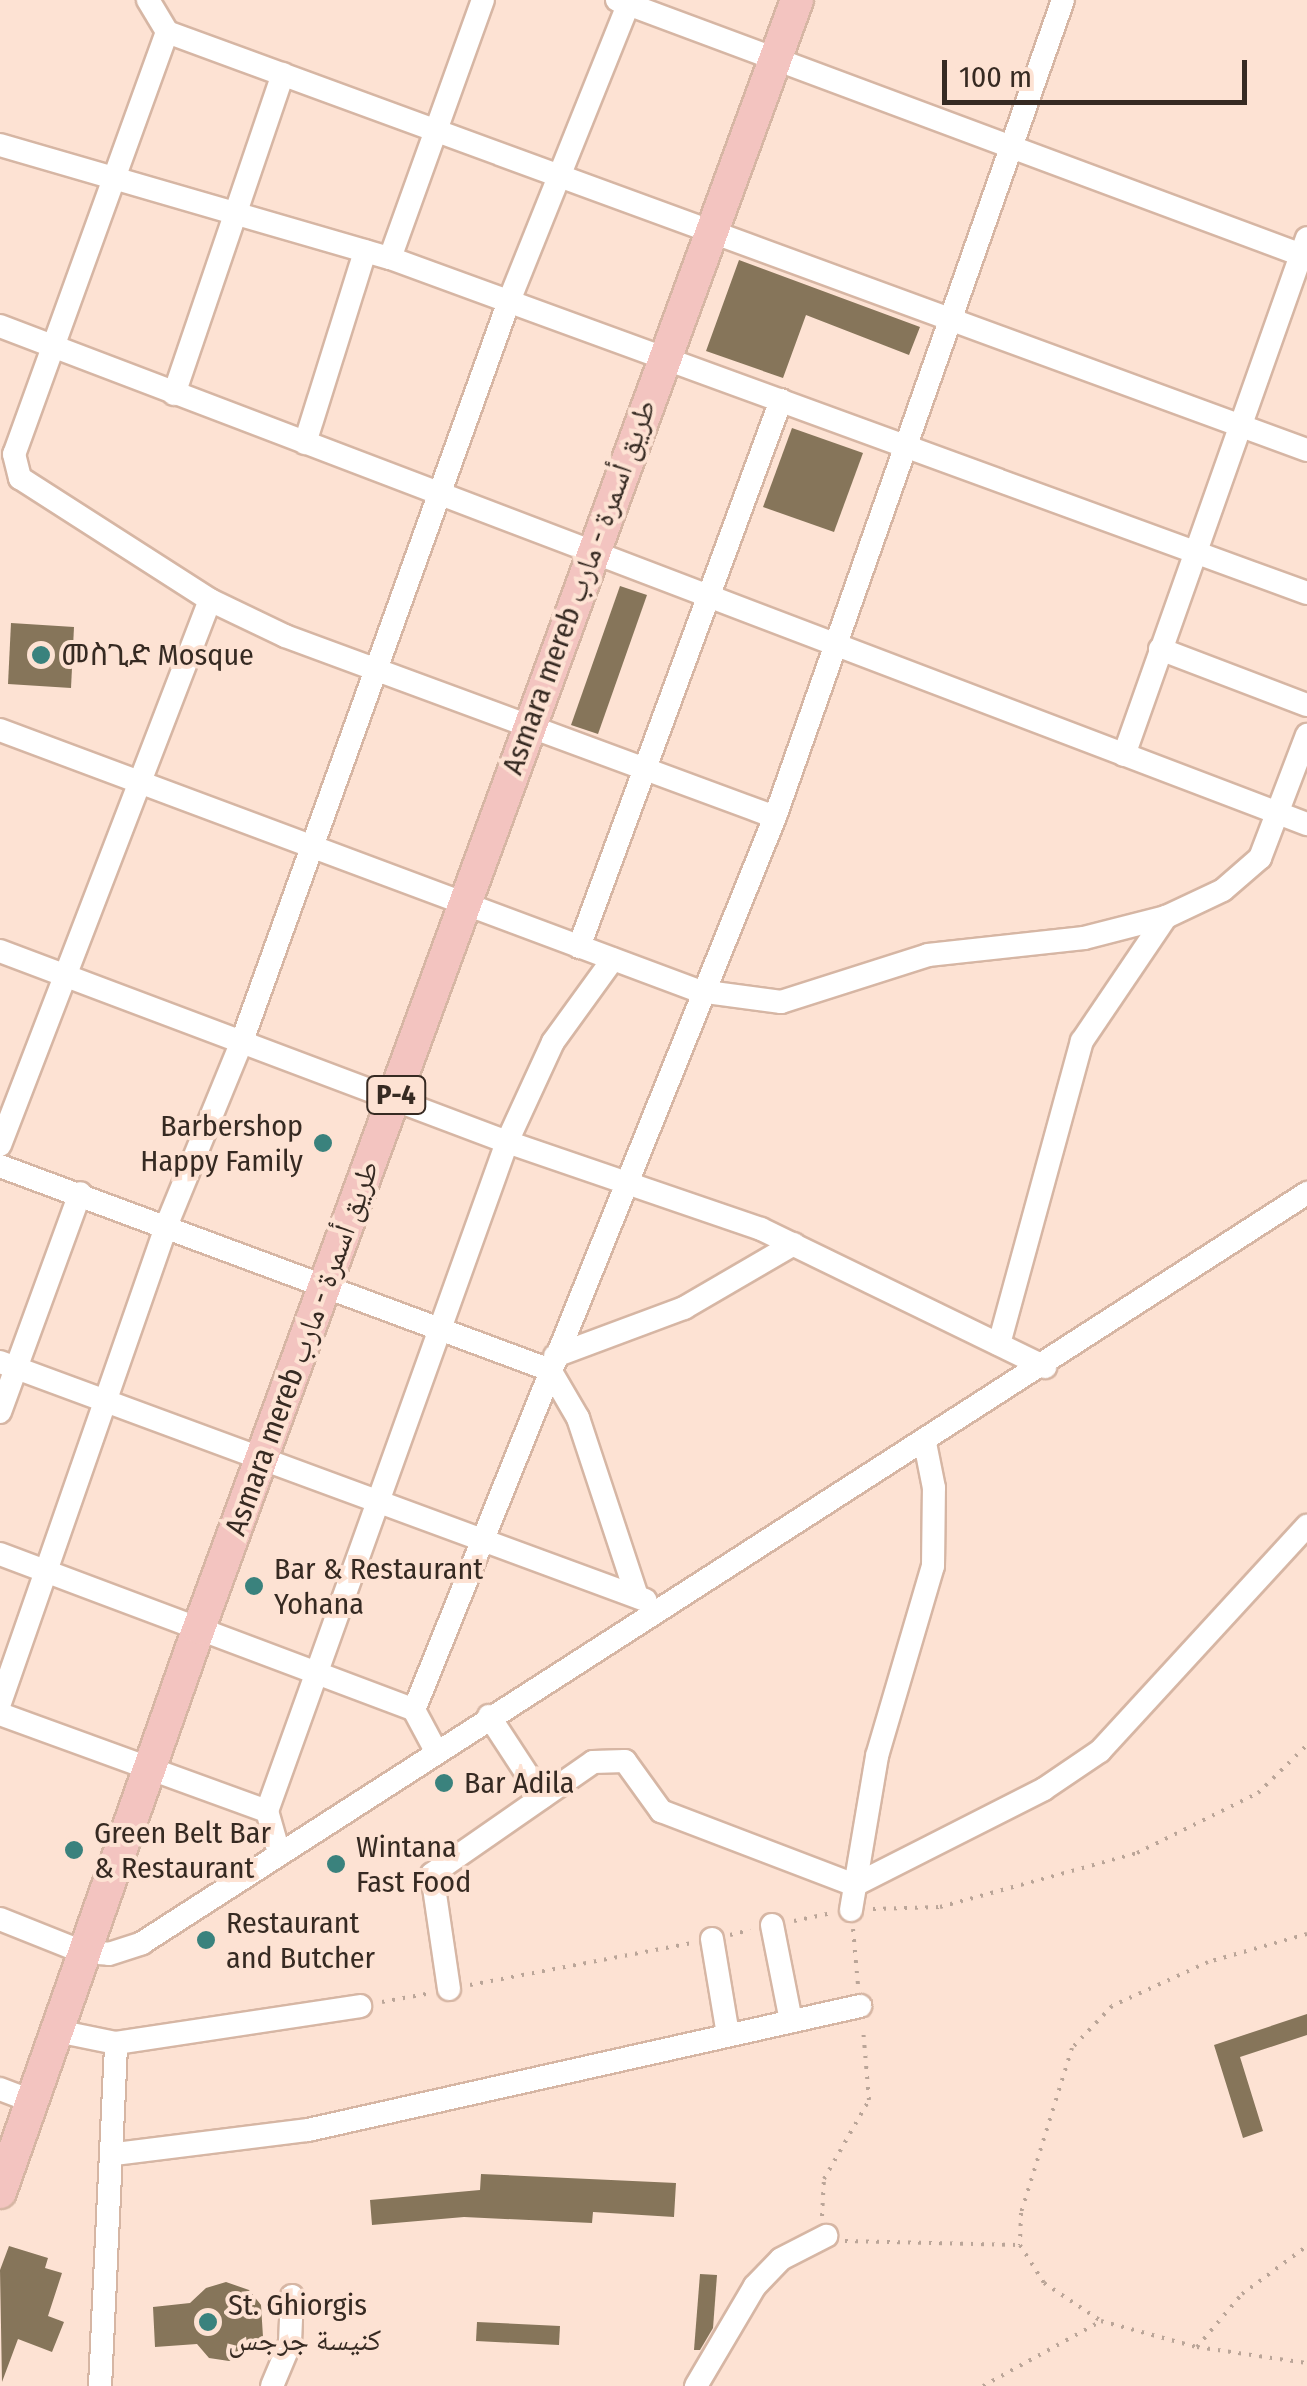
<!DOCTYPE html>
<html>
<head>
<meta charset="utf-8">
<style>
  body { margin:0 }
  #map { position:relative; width:1307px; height:2386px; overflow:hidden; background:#fde2d3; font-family:"Fira Sans Condensed","Noto Naskh Arabic","Noto Sans Ethiopic",sans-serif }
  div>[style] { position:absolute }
  .building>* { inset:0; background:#86755a }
  .path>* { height:4px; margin-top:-2px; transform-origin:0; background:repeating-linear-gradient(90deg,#baa598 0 2.5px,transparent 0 10.5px) }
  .roads { filter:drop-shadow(2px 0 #d6b6a4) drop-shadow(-2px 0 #d6b6a4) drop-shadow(0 2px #d6b6a4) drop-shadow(0 -2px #d6b6a4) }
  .minor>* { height:22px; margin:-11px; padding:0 11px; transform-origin:11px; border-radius:11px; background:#fff }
  .highway>* { height:32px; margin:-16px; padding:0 16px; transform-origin:16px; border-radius:16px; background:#f3c4c0 }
  .dots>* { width:28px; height:28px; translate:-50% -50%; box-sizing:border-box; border:5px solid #fde2d3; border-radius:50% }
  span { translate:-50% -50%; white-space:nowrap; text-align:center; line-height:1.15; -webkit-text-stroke:8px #fde2d3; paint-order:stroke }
  .shield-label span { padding:2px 8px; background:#fde2d3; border:2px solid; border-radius:8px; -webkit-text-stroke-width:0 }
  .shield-label { font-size:28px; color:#362a22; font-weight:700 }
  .street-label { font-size:30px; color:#362a22 }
  .poi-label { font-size:30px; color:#362a22 }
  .left { translate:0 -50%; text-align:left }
  .right { translate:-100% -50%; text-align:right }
  .scale { position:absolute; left:942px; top:60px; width:305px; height:45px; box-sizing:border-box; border:5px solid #362a22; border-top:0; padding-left:12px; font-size:30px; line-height:35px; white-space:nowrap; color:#362a22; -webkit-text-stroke:8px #fde2d3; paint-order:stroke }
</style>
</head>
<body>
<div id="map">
  <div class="building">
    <i style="clip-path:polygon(739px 260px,920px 327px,909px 355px,806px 315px,783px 378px,706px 351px)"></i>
    <i style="clip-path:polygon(792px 428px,863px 453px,834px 532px,763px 507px)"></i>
    <i style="clip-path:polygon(620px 586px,647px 595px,598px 734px,571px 725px)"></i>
    <i style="clip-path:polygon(11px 623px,74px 627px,71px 688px,8px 684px)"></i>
    <i style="clip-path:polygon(1307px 2014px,1307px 2035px,1240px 2057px,1263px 2131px,1243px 2138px,1214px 2045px)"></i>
    <i style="clip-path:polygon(481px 2174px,676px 2183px,674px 2217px,593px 2212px,592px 2223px,464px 2217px,372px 2225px,370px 2200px,480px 2190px)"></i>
    <i style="clip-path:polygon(9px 2246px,48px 2258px,45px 2268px,62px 2273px,48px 2316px,64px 2322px,52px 2352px,18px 2339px,2px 2382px,0 2270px)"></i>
    <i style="clip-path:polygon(700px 2274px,717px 2275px,713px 2328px,700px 2350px,694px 2350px)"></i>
    <i style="clip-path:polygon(226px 2282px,249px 2290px,261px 2305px,263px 2337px,248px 2352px,229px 2361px,209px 2358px,197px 2344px,155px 2347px,153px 2307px,190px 2303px,206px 2288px)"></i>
    <i style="clip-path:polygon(477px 2322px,560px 2326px,559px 2345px,476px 2341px)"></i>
  </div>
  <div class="path">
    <i style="left:873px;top:1909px;width:67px;rotate:-1.7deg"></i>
    <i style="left:940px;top:1907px;width:204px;rotate:-15.3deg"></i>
    <i style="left:1137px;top:1853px;width:135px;rotate:-26.4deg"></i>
    <i style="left:1258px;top:1793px;width:69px;rotate:-44.4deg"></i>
    <i style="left:794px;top:1921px;width:35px;rotate:-12deg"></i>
    <i style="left:853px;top:1929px;width:56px;rotate:84.9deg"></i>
    <i style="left:1307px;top:1934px;width:103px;rotate:164.2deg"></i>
    <i style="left:1208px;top:1962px;width:106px;rotate:155.4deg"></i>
    <i style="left:1112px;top:2006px;width:58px;rotate:133.6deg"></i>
    <i style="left:1072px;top:2048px;width:173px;rotate:107.2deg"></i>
    <i style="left:1021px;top:2213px;width:32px;rotate:92deg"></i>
    <i style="left:1020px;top:2245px;width:45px;rotate:57.7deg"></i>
    <i style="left:1044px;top:2283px;width:69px;rotate:33.7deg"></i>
    <i style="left:1101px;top:2321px;width:99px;rotate:15.2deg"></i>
    <i style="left:1197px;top:2347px;width:111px;rotate:8.3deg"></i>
    <i style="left:730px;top:1935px;width:21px;rotate:-14deg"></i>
    <i style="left:470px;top:1985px;width:226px;rotate:-10.7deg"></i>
    <i style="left:382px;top:2002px;width:50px;rotate:-10.4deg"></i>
    <i style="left:822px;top:2216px;width:37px;rotate:-87deg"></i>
    <i style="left:824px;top:2179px;width:91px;rotate:-60.3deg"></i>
    <i style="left:869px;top:2100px;width:71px;rotate:-94.8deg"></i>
    <i style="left:845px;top:2241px;width:174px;rotate:1.3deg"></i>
    <i style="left:1197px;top:2347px;width:70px;rotate:-49.7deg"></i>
    <i style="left:1242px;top:2294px;width:81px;rotate:-36.4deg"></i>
    <i style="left:983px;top:2386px;width:135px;rotate:-28.8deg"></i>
  </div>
  <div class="roads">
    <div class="minor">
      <i style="left:148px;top:0;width:37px;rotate:59deg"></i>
      <i style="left:167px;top:32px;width:1214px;rotate:20.14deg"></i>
      <i style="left:617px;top:0;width:736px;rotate:20.43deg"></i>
      <i style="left:167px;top:32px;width:449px;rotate:109.9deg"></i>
      <i style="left:14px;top:454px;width:25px;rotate:76deg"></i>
      <i style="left:20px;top:478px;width:226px;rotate:32.7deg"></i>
      <i style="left:210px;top:600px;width:83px;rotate:25.6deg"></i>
      <i style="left:285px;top:636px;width:522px;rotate:20.27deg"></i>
      <i style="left:0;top:145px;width:406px;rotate:16.2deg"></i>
      <i style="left:390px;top:258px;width:976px;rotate:20.07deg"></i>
      <i style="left:390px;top:258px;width:274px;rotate:-70.2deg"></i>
      <i style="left:0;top:326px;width:1399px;rotate:20.86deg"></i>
      <i style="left:174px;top:394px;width:338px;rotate:-71.2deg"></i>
      <i style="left:305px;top:443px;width:201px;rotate:-72.6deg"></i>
      <i style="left:1160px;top:649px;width:157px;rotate:20.9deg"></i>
      <i style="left:0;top:730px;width:746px;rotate:20.48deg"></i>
      <i style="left:699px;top:991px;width:83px;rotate:7.6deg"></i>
      <i style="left:781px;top:1002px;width:154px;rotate:-17.7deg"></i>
      <i style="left:928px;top:955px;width:157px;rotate:-6.2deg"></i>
      <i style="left:1084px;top:938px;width:85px;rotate:-14.4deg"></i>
      <i style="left:1166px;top:917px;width:63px;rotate:-25.3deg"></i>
      <i style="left:1223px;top:890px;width:49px;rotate:-40.9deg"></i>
      <i style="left:1260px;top:858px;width:132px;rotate:-69.1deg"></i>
      <i style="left:1124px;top:755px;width:548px;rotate:-70.51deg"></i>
      <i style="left:579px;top:947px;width:583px;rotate:-69.73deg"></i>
      <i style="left:0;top:951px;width:542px;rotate:20.64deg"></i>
      <i style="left:507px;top:1142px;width:268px;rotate:18.9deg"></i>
      <i style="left:761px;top:1229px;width:316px;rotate:25.9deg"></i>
      <i style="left:0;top:1145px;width:584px;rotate:-68.93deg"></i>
      <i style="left:0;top:1166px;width:587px;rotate:20.35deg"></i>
      <i style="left:550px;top:1370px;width:56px;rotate:59.7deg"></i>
      <i style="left:578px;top:1418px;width:188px;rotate:71.7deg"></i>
      <i style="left:999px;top:1344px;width:314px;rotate:-74.7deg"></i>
      <i style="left:1082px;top:1041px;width:150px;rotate:-55.9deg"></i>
      <i style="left:555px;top:1356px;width:138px;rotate:-20.4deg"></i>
      <i style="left:684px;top:1308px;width:127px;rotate:-30.2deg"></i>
      <i style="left:0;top:1362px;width:688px;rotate:20.25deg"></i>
      <i style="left:0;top:1412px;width:233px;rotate:-69.9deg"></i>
      <i style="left:0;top:1554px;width:442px;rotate:20.6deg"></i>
      <i style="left:414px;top:1710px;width:47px;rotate:61.8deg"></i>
      <i style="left:0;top:1703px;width:507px;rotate:-70.78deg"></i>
      <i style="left:167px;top:1224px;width:198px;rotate:-67.7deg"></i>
      <i style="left:242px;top:1041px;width:787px;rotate:-70.16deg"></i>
      <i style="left:509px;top:301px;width:324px;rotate:-68.1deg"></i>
      <i style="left:414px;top:1710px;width:963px;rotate:-67.99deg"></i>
      <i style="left:775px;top:817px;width:866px;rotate:-70.58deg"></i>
      <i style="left:0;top:1714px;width:284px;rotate:20deg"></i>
      <i style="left:489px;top:1716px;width:97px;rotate:56.8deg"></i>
      <i style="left:279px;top:1853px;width:44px;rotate:-105.9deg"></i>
      <i style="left:267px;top:1811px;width:711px;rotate:-70.26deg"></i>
      <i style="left:507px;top:1142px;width:110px;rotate:-65.3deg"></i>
      <i style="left:553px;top:1042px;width:102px;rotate:-54.1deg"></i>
      <i style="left:851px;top:1910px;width:156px;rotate:-80.4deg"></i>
      <i style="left:877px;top:1756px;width:198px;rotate:-73.6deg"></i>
      <i style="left:933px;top:1566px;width:78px;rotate:-89.3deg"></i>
      <i style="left:934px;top:1488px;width:46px;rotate:-101.3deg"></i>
      <i style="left:0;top:1919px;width:89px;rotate:21.7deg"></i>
      <i style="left:83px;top:1952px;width:26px;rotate:4deg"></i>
      <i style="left:109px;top:1954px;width:35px;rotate:-18deg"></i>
      <i style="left:142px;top:1943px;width:1386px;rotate:-32.77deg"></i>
      <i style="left:772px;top:1925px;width:98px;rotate:78.8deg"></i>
      <i style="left:712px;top:1939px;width:97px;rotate:80.5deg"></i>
      <i style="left:449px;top:1989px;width:116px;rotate:-98.4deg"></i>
      <i style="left:432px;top:1874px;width:196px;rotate:-34.8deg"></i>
      <i style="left:593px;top:1762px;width:32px;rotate:-2deg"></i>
      <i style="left:625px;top:1761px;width:62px;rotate:54.2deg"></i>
      <i style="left:661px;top:1811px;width:208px;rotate:20.9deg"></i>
      <i style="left:855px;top:1885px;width:212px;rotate:-26.9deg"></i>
      <i style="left:1044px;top:1789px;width:68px;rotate:-34.2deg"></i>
      <i style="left:1100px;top:1751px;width:306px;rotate:-47.4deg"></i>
      <i style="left:57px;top:2031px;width:60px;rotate:11.5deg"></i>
      <i style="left:116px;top:2043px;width:247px;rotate:-8.6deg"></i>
      <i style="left:0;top:2089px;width:36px;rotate:21deg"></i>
      <i style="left:115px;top:2154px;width:194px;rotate:-7.1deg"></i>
      <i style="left:308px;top:2130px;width:566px;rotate:-12.66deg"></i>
      <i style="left:100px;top:2386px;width:343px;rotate:-87.3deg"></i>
      <i style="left:272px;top:2386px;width:47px;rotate:-67.3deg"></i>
      <i style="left:290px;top:2343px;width:47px;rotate:-87.6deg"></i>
      <i style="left:696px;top:2386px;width:116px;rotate:-59.5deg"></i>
      <i style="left:755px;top:2286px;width:37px;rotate:-46deg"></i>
      <i style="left:781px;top:2259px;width:51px;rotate:-27.1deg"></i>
    </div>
    <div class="highway">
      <i style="left:0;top:2192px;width:598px;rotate:-70.57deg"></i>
      <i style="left:199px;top:1628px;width:1734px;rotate:-69.83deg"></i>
    </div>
  </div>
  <div class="dots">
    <i style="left:41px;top:655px;background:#3a827d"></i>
    <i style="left:323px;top:1143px;background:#3a827d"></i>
    <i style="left:254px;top:1586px;background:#3a827d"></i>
    <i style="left:444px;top:1783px;background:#3a827d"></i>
    <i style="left:74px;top:1850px;background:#3a827d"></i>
    <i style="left:336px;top:1864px;background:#3a827d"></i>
    <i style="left:206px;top:1940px;background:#3a827d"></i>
    <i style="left:208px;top:2322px;background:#3a827d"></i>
  </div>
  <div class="shield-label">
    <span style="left:396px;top:1095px">P-4</span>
  </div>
  <div class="street-label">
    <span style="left:579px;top:587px;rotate:-70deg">Asmara mereb طريق أسمرة - مارب</span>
    <span style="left:302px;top:1348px;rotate:-70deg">Asmara mereb طريق أسمرة - مارب</span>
  </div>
  <div class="poi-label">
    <span class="left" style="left:61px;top:655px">መስጊድ Mosque</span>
    <span class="right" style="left:303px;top:1143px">Barbershop<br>Happy Family</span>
    <span class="left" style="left:274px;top:1586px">Bar &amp; Restaurant<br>Yohana</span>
    <span class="left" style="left:464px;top:1783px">Bar Adila</span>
    <span class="left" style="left:94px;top:1850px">Green Belt Bar<br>&amp; Restaurant</span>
    <span class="left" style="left:356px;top:1864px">Wintana<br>Fast Food</span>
    <span class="left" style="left:226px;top:1940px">Restaurant<br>and Butcher</span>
    <span class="left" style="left:228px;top:2322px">St. Ghiorgis<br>كنيسة جرجس</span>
  </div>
  <div class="scale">100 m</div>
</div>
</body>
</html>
